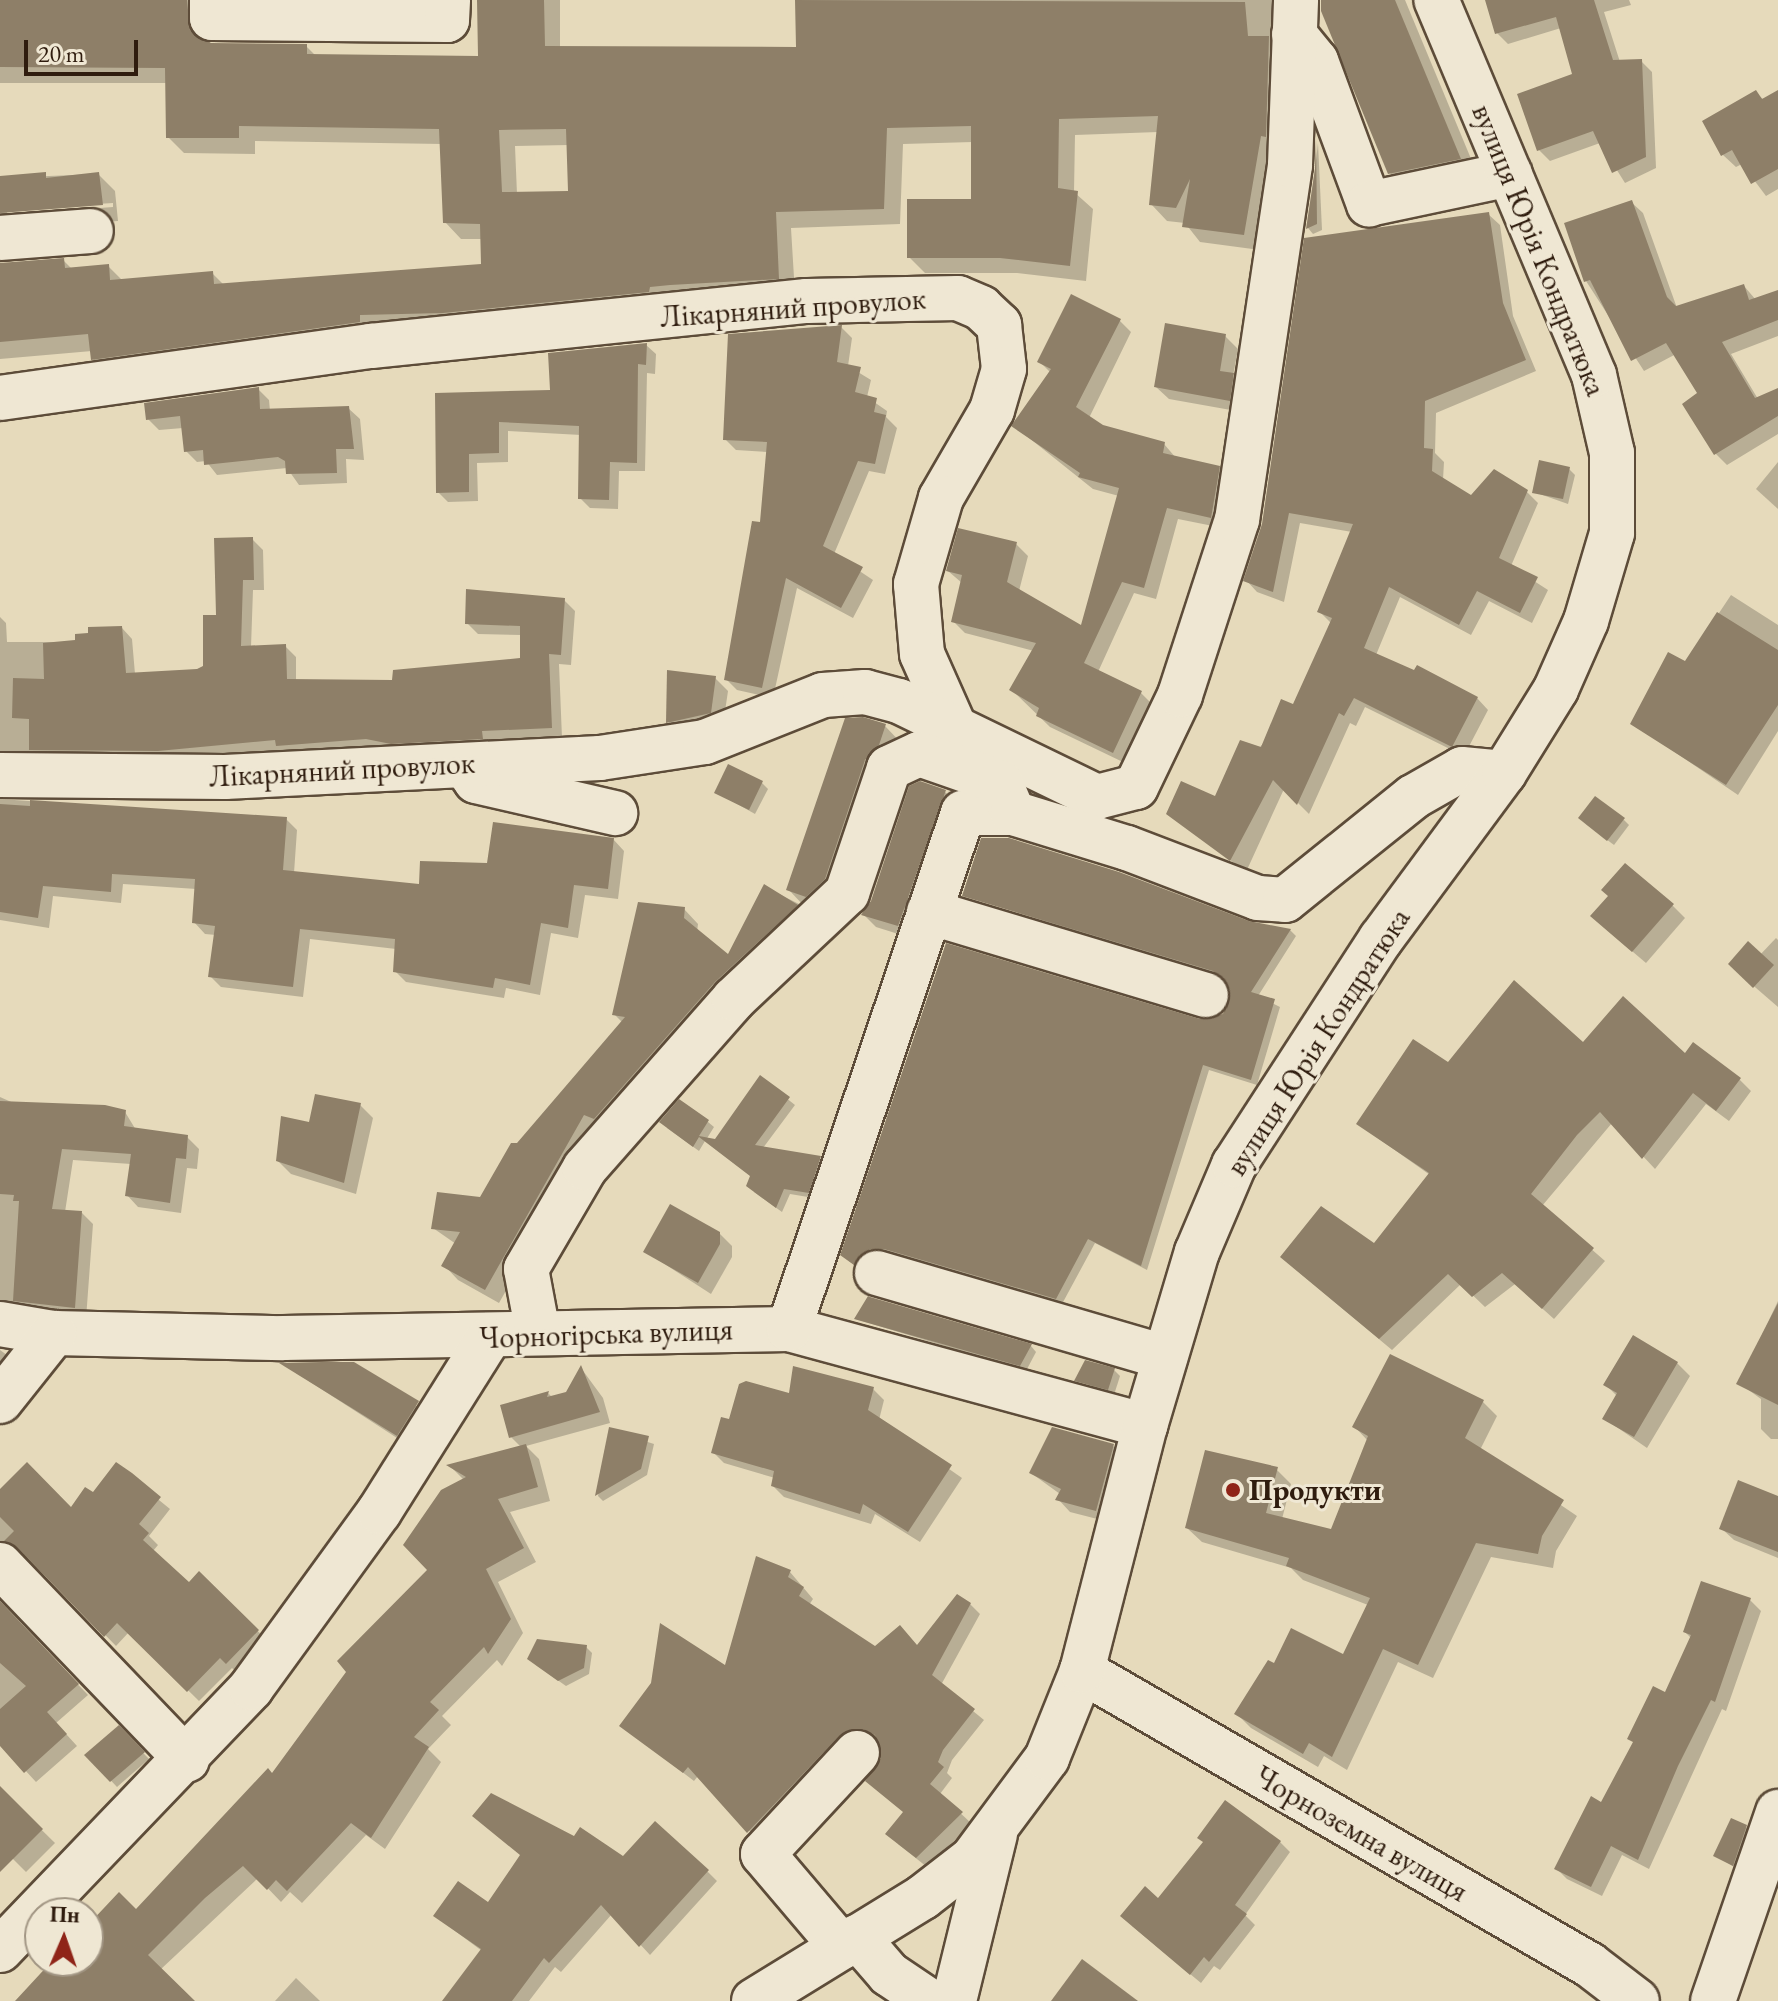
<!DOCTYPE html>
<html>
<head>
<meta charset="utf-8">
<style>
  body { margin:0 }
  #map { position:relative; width:1778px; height:2001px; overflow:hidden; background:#e6dabb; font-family:"EB Garamond",serif }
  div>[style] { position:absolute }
  .shadow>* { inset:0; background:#0003 }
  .building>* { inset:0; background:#8e7f68 }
  .roads { filter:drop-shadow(2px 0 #5d4c39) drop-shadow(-2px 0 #5d4c39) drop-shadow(0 2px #5d4c39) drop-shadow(0 -2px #5d4c39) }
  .minor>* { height:44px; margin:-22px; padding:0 22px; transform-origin:22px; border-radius:22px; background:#efe7d3 }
  .dots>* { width:22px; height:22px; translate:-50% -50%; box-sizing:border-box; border:4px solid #efe7d3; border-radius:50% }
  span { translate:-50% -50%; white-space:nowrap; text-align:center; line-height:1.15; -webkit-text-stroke:6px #efe7d3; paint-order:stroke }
  .street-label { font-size:30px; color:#2f1c0e }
  .poi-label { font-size:30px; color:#2f1c0e; font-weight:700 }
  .left { translate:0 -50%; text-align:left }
  .north { position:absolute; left:24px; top:1897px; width:80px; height:80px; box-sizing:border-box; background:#efe7d3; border:2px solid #a29684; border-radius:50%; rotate:2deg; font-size:22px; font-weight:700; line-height:32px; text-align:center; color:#2f1c0e }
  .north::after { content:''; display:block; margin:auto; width:28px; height:36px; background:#8f2418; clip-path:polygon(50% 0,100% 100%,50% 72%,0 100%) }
  .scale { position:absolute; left:24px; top:40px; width:114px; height:36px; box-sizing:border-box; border:4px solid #2f1c0e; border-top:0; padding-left:10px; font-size:24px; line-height:28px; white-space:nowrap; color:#2f1c0e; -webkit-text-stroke:6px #efe7d3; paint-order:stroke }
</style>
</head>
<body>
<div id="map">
  <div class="shadow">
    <i style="clip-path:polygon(evenodd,0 0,213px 0,203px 16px,206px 42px,211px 45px,306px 46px,316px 56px,480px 58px,479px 0,560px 0,560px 48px,798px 49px,797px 0,1296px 0,1260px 250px,1200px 242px,1185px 223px,1167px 221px,1151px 204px,1158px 132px,1075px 135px,1074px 192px,1093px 209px,1086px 281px,1017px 273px,925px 273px,909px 257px,973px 201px,973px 142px,903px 144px,900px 224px,791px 228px,795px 294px,109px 376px,93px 359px,92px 351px,0 359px,0 265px,63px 260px,72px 269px,108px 266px,123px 281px,212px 273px,224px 285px,483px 266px,482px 239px,461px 239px,445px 222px,442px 144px,255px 141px,255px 154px,184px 153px,168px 137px,167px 83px,0 83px,0 0,569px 145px,570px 193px,517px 194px,515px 146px,569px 145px)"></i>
    <i style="clip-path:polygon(1323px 0,1405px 0,1479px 178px,1410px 193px,1390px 173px)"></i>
    <i style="clip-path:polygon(1487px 0,1629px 0,1631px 5px,1604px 12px,1620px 62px,1641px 61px,1652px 72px,1656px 168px,1625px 183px,1600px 143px,1550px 161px,1539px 150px,1575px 75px,1561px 28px,1508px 44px,1497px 33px)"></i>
    <i style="clip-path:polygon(1756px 93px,1764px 100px,1778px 93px,1778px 189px,1766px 196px,1742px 164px,1736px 167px,1723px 155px)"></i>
    <i style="clip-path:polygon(1318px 143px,1322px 230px,1313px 234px,1308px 228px)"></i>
    <i style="clip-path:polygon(evenodd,98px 174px,115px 191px,118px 221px,14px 229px,0 239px,0 178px,98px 174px,113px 203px,113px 207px,7px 215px,7px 210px,113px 203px)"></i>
    <i style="clip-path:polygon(1631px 202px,1643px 213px,1677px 308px,1744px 286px,1756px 300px,1778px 292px,1778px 336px,1731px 354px,1758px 399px,1778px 391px,1778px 434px,1727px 465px,1716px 454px,1699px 393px,1676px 354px,1644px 371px,1586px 281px)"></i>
    <i style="clip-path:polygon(1488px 214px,1500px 225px,1513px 316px,1536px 371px,1436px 413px,1435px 453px,1444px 462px,1443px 480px,1471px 497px,1526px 491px,1538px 503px,1511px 566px,1548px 590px,1532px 623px,1489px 601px,1471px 635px,1400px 597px,1376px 655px,1477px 698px,1488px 710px,1464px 756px,1365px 707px,1356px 726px,1350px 723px,1309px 814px,1284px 789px,1246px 872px,1168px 813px,1216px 799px,1294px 707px,1331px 623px,1319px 611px,1352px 532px,1300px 523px,1284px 602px,1257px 592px,1246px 580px,1264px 524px)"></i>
    <i style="clip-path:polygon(1119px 320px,1131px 332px,1089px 418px,1102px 427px,1164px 444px,1176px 458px,1219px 467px,1231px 480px,1223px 528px,1178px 519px,1156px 599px,1134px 593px,1098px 672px,1141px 693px,1153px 705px,1125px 763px,1050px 727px,1012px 690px,1034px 651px,965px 633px,953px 621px,962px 583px,948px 571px,1016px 544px,1028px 556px,1019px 591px,1082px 628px,1119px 496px,1093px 489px,1014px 426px,1051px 373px,1040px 362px)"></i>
    <i style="clip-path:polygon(841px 327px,852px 338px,848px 366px,871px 380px,867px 397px,887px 411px,886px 417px,897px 428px,885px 474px,869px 471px,834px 554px,873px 580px,853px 618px,797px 588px,773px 698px,737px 690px,726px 679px,762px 525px,768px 452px,736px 450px,725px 439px)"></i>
    <i style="clip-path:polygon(1225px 336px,1238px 349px,1233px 376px,1246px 388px,1242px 412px,1169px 399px,1156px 387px)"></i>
    <i style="clip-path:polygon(646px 345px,656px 354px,655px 374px,647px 373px,645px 471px,619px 471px,618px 509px,590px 508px,580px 498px,581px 435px,508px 431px,508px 462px,477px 463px,478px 501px,448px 502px,438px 492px,437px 395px,552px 392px)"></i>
    <i style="clip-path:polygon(258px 389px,269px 400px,270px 411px,348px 408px,360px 419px,364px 460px,346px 459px,347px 483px,299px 485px,287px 468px,217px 475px,206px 461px,197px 462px,186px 451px,183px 428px,159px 430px,148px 419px)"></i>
    <i style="clip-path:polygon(1778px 462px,1778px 509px,1756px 489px)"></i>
    <i style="clip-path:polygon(1569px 469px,1575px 475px,1568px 504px,1534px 492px)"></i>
    <i style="clip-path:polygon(252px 539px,263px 550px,264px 590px,253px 590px,251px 647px,285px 646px,296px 657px,296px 681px,394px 682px,523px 660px,522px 635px,478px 634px,467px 623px,564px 600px,575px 611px,571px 665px,559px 664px,562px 738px,492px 741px,493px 749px,288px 756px,282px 750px,170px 761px,0 766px,0 617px,6px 623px,7px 642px,77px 642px,122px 628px,132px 639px,135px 674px,198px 671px,205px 667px,218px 617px)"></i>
    <i style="clip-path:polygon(1731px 595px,1778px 625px,1778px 650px,1755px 683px,1778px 665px,1778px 731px,1738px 795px,1632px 723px,1685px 664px)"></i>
    <i style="clip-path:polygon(715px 678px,728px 691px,723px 725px,680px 735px,668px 722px)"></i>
    <i style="clip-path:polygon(885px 726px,904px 746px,826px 916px,801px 906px,812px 917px,598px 1128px,499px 1303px,458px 1280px,444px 1265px,456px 1244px,433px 1228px,481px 1199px,518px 1145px,623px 1023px,614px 1014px,684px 909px,698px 924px,697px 932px,729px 957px,765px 887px,805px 907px,788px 889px)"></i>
    <i style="clip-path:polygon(762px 783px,768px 789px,755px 814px,716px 792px)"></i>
    <i style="clip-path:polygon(945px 792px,958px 804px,911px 938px,876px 927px,863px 914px)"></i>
    <i style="clip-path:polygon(0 799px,286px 819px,297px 830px,294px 873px,421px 887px,489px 865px,613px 839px,624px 851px,618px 899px,585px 895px,578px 938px,551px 933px,540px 995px,506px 988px,504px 998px,406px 982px,395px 971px,396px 949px,310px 939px,303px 997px,221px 987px,210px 976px,216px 935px,205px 934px,194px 922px,196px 889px,123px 884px,121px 903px,53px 896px,49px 928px,0 920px)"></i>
    <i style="clip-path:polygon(1624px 820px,1629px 825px,1614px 845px,1586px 824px)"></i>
    <i style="clip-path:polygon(964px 895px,1249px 923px,1290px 930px,1296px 936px,1258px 996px,1280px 1007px,1257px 1085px,1209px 1070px,1147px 1270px,1095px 1243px,1062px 1304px,861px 1270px,849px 1261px,1199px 1021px,1224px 1015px,1232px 1002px,1227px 980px)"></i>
    <i style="clip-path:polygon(1672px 905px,1685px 918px,1646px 963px,1606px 929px)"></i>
    <i style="clip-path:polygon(1776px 938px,1778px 940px,1778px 1007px,1741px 975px)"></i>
    <i style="clip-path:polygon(1583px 1044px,1686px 1056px,1739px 1079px,1751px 1091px,1729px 1121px,1706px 1104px,1655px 1169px,1612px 1123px,1542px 1206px,1605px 1261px,1554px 1319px,1515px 1284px,1485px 1307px,1461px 1284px,1392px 1350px,1294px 1268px,1374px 1246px,1430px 1175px,1358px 1124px,1448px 1065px)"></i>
    <i style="clip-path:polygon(761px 1078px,795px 1105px,763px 1148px,820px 1158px,826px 1163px,814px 1198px,790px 1194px,782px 1212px,754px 1192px,752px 1177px,705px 1141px,699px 1151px,667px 1128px,708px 1122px,714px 1127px,706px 1140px,716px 1141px)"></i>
    <i style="clip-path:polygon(0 1097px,18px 1105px,125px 1112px,136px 1130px,187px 1137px,199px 1149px,197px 1169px,187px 1168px,181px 1213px,138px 1207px,127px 1195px,131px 1164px,73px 1160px,65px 1212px,82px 1213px,93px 1224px,86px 1319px,0 1316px)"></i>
    <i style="clip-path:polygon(360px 1105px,373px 1118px,356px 1194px,291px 1174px,278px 1161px,310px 1124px)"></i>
    <i style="clip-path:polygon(719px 1233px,732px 1246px,732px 1257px,711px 1294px,646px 1252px)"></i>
    <i style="clip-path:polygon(1778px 1301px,1778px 1439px,1771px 1439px,1761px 1429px,1761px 1399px,1739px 1383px)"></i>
    <i style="clip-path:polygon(856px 1319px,1031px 1346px,1036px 1352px,1026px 1371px)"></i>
    <i style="clip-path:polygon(0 1350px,18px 1363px,0 1384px)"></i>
    <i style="clip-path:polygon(1677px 1363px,1690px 1376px,1647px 1448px,1605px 1419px,1618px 1397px,1606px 1385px)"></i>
    <i style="clip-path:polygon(354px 1364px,431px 1416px,411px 1447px,284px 1365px)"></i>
    <i style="clip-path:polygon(581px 1368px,603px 1398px,610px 1423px,526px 1446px,539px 1459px,550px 1501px,510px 1512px,536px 1562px,498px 1582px,523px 1633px,502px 1666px,497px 1660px,442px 1716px,451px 1725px,428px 1749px,441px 1762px,385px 1849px,366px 1835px,302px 1903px,290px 1892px,281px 1902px,258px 1878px,160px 1970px,192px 2001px,16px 2001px,55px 1961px,88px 1961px,88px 1928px,136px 1912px,272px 1776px,430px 1570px,464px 1480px,450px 1466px,521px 1447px,511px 1437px,502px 1406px,548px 1393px,553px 1398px,567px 1394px)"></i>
    <i style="clip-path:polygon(1114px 1370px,1120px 1376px,1114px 1395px,1077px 1380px)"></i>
    <i style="clip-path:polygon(873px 1389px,884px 1400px,879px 1420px,962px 1478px,920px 1542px,875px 1514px,871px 1524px,784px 1497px,773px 1486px,775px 1478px,724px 1463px,713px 1452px,730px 1421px,791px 1396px)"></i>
    <i style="clip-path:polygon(1483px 1402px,1497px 1416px,1480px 1450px,1577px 1516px,1556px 1551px,1553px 1568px,1491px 1557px,1433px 1678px,1398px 1662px,1347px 1770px,1324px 1756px,1318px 1767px,1251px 1728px,1237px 1714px,1275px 1666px,1344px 1657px,1368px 1605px,1303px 1580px,1291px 1568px,1202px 1542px,1187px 1528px,1276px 1469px,1291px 1484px,1282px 1519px,1332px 1531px,1368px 1441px,1355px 1427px)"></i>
    <i style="clip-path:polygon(610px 1430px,654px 1444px,647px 1475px,603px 1501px,598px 1496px)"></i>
    <i style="clip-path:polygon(1113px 1446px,1126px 1459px,1109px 1522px,1070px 1512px,1058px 1499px,1060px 1494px,1031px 1473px)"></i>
    <i style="clip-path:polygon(116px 1465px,170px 1509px,149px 1536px,158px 1545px,153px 1551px,189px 1585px,199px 1574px,268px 1641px,237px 1673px,232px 1668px,199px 1701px,129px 1632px,116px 1646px,30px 1558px,5px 1551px,0 1555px,0 1491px,71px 1510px,93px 1495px)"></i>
    <i style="clip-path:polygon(1778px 1498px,1778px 1558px,1734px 1540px,1721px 1528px)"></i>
    <i style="clip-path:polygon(790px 1572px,813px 1599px,809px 1605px,875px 1648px,917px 1647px,970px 1604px,980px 1614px,941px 1685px,984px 1720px,952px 1760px,947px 1773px,952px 1778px,940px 1794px,972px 1824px,927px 1867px,898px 1844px,905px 1813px,875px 1738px,849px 1746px,759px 1841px,698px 1776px,694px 1781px,622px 1726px,726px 1668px)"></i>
    <i style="clip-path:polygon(1750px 1600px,1761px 1611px,1726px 1711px,1722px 1709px,1649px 1869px,1622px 1855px,1602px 1896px,1567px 1879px,1556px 1868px,1602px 1804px,1666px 1695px,1691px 1638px,1685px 1632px)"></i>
    <i style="clip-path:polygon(0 1603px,88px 1695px,56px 1723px,77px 1746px,36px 1782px,0 1743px)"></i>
    <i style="clip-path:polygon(586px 1647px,592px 1653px,589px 1674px,566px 1686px,536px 1665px)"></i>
    <i style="clip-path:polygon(119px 1728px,149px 1759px,117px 1787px,87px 1755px)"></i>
    <i style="clip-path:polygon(2px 1791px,55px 1843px,26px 1872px,0 1846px)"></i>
    <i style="clip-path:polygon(1746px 1827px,1752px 1833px,1739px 1870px,1715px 1855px)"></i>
    <i style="clip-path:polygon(574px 1838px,623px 1858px,707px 1871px,717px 1881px,650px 1955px,612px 1914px,561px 1972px,555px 1967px,529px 2001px,445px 2001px,482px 1951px,435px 1916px,488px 1905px)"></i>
    <i style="clip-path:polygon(1280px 1842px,1290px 1852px,1245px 1915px,1255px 1925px,1220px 1970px,1214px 1966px,1201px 1983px,1132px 1926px,1159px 1901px)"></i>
    <i style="clip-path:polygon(296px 1978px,320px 2001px,275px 2001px)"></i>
  </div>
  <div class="building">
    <i style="clip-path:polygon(evenodd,0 0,187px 0,190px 30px,211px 43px,307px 44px,307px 54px,478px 56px,477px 0,544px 0,545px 46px,796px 47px,795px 0,1245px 2px,1248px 36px,1269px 36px,1266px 137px,1261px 136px,1244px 235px,1182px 227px,1190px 179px,1176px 208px,1149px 205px,1158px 116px,1059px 119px,1058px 188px,1078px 191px,1070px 266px,1000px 258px,907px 258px,907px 199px,971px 199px,971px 126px,887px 128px,884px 209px,776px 212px,779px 279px,670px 285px,650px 287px,649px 292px,443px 313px,360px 315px,360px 322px,91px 360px,88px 334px,0 342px,0 263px,64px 258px,65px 268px,109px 264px,110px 280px,213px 271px,214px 284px,481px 264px,480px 224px,443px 223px,439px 129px,239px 126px,239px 138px,166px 138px,165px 68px,0 67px,0 0,566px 129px,568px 191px,502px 192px,499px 130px,566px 129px)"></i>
    <i style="clip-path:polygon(1321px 0,1395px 0,1461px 159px,1388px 174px,1321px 11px)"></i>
    <i style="clip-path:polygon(1485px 0,1594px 0,1613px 60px,1642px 59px,1646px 157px,1612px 173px,1593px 131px,1537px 151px,1517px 94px,1572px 74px,1556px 17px,1495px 34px)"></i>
    <i style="clip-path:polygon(1756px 90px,1762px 99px,1778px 90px,1778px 169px,1751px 184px,1732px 150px,1721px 156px,1702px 121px)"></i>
    <i style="clip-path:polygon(1316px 138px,1317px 224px,1306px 229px,1315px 169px)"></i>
    <i style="clip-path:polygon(46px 172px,46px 178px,99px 172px,103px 205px,0 213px,0 176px)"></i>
    <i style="clip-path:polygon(1632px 200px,1667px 297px,1676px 306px,1744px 284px,1749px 300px,1778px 290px,1778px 320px,1722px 342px,1755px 398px,1778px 388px,1778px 416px,1714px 455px,1682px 404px,1697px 393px,1666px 343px,1631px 361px,1590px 280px,1584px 282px,1564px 223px)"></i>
    <i style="clip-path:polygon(1489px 212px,1503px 303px,1526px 360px,1425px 401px,1424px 448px,1433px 449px,1432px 471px,1471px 495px,1494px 469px,1528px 490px,1499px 558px,1538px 577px,1520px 613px,1477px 591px,1459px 625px,1389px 587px,1364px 648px,1414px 670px,1417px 665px,1478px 697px,1452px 747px,1354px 698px,1344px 716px,1339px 713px,1297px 805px,1273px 780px,1230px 861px,1166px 814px,1181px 781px,1215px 796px,1240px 740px,1261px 747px,1281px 699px,1293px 704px,1332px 618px,1317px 612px,1353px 524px,1289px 513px,1273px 592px,1243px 581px,1262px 524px,1304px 238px)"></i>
    <i style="clip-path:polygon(1071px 294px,1121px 319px,1076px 407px,1103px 425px,1165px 442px,1163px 453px,1220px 466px,1211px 518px,1167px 508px,1144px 588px,1122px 582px,1084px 663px,1142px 691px,1113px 753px,1036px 716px,1039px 708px,1009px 690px,1036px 643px,951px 622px,962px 575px,946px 571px,958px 528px,1017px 542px,1007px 582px,1081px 625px,1119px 488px,1078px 477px,1080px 473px,1011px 426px,1051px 369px,1037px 362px)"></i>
    <i style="clip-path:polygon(1165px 323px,1226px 334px,1220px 371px,1234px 373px,1230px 401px,1154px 387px)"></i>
    <i style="clip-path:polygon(842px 325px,837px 362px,861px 367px,855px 392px,877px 398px,874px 412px,886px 415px,875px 464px,858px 461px,823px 546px,863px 567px,841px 608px,786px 578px,762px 688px,724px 680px,752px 521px,760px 522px,767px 442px,723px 440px,728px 334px)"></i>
    <i style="clip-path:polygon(647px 343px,646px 365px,638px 364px,637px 463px,610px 462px,609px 500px,578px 499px,579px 426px,499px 422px,499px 453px,469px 454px,469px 492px,436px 493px,435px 393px,550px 390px,548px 353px)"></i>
    <i style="clip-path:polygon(259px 387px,260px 409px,349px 406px,354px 449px,336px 449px,337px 473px,286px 474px,285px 461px,278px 457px,204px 465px,203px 450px,184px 452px,180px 416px,146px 420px,144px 403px)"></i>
    <i style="clip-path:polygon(1539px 460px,1570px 467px,1563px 499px,1532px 493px)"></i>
    <i style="clip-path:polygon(253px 537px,254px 580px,243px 580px,241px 646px,286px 644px,287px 679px,392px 680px,393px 670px,520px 658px,520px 626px,465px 624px,466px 589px,565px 598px,561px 655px,549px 654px,552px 728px,482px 731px,483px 739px,391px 744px,366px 739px,276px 746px,275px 740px,158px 751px,29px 750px,29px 719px,12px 718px,13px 678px,44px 679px,43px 643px,75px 640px,75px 634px,88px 633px,88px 627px,122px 626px,126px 673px,197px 669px,203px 666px,203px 615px,216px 615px,214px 538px)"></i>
    <i style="clip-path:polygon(1717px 612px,1778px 650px,1778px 705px,1726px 785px,1630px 724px,1668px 652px,1685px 661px)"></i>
    <i style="clip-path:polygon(667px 670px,716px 676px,711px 713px,666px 723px)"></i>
    <i style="clip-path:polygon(863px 717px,886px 724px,879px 745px,865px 760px,825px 879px,806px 897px,786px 890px,845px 718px)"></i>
    <i style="clip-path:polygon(728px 764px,763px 781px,749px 810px,714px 793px)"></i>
    <i style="clip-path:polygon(920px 781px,946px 790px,898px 926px,861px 915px,871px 901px,909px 786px)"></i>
    <i style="clip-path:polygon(1595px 796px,1625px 818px,1607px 841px,1578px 818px)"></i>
    <i style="clip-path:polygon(30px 800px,287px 817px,283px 870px,419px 884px,420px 861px,487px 863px,493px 822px,614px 838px,608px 889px,574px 885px,568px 928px,541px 923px,530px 985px,495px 978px,493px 988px,393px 972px,395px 939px,300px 929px,293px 987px,208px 977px,215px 926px,192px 923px,195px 879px,112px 874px,111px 892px,43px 886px,38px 918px,0 912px,0 804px,30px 806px)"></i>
    <i style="clip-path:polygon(981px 838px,1009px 838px,1119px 872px,1249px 921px,1291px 929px,1251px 992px,1275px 999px,1251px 1080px,1203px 1065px,1141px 1266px,1088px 1239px,1056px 1299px,884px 1249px,870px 1249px,854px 1265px,840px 1255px,946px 943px,1200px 1019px,1223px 1014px,1230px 990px,1213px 971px,962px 896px)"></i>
    <i style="clip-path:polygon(1625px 863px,1674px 904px,1632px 952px,1590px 916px,1608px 896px,1601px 890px)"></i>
    <i style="clip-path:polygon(764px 884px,798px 905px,715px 982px,594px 1119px,584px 1115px,485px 1290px,441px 1266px,460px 1232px,431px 1229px,437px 1192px,480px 1197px,511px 1143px,517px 1143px,625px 1017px,612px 1015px,638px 902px,685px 907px,684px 918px,728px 954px)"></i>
    <i style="clip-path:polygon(1748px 941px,1774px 965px,1753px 988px,1728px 964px)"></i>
    <i style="clip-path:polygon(1514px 980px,1583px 1042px,1623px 996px,1685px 1053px,1693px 1042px,1741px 1078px,1716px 1111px,1693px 1093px,1642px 1159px,1600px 1112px,1577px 1135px,1531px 1194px,1594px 1248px,1542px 1309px,1502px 1273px,1472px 1297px,1448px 1274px,1379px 1339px,1280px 1257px,1321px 1206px,1374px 1243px,1429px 1173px,1356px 1124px,1413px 1039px,1448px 1062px)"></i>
    <i style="clip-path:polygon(760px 1075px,790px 1097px,755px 1145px,821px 1156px,809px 1193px,784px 1189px,776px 1208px,746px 1186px,750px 1176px,699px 1137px,693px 1147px,659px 1122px,679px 1099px,709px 1120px,699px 1136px,715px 1139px)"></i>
    <i style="clip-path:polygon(315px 1094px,361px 1103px,344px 1183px,276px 1161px,281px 1116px,309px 1122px)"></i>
    <i style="clip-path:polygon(0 1101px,105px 1105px,126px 1110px,124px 1126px,188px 1135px,186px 1159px,176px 1158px,170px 1203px,125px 1196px,131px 1154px,62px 1149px,52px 1209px,82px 1211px,75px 1308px,13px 1301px,19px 1201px,13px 1201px,14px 1195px,0 1194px)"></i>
    <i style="clip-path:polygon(670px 1204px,720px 1232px,720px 1244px,698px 1283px,643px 1252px)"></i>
    <i style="clip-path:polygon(868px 1296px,870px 1297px,1032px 1344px,1020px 1366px,854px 1319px)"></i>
    <i style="clip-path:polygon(1778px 1303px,1778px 1405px,1736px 1384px)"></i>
    <i style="clip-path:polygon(1633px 1335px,1678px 1362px,1634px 1437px,1602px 1419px,1617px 1393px,1603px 1385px)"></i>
    <i style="clip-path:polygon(1390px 1354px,1484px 1400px,1465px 1438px,1564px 1500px,1542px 1536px,1538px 1554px,1476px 1543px,1418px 1665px,1383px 1649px,1332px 1757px,1309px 1743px,1303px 1754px,1234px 1714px,1268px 1660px,1274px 1663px,1291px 1628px,1343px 1654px,1370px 1598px,1286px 1566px,1289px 1558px,1185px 1528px,1205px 1450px,1278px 1467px,1266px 1513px,1331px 1529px,1368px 1436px,1352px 1427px)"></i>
    <i style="clip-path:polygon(1085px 1360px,1115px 1368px,1108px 1390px,1074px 1381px)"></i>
    <i style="clip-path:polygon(322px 1362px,354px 1362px,419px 1401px,397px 1436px,279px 1363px)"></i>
    <i style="clip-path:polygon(581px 1365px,600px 1412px,509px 1438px,500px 1405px,549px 1391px,547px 1397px,566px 1392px)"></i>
    <i style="clip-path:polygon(793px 1366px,874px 1387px,868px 1410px,952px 1465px,908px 1532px,863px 1504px,860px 1514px,771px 1486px,774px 1471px,711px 1453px,721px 1417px,729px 1419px,739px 1384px,746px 1381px,789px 1393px)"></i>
    <i style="clip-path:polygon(609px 1427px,649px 1436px,641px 1469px,595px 1496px)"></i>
    <i style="clip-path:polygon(1052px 1427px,1114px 1444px,1096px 1511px,1055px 1500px,1061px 1489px,1029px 1473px)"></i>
    <i style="clip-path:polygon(526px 1444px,538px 1487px,498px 1499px,524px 1548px,486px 1569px,511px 1619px,488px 1654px,484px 1647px,430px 1702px,439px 1710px,414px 1737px,429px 1747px,371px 1838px,351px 1823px,287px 1891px,276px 1880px,267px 1890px,243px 1866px,205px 1898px,148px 1955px,195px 2001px,15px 2001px,52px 1961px,88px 1961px,88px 1925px,119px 1892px,136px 1909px,268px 1768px,272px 1773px,346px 1672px,337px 1661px,427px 1570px,403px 1545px,441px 1490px,466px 1477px,446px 1465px)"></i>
    <i style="clip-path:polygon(27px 1462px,71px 1507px,85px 1487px,93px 1492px,116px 1462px,132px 1473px,161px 1497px,139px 1524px,149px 1533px,143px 1540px,189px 1582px,199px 1571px,259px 1630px,226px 1664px,220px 1658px,187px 1692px,117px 1623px,104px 1637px,18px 1548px,4px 1541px,14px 1531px,0 1517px,0 1489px)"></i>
    <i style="clip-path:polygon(1738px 1480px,1778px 1496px,1778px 1552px,1719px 1529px)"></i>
    <i style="clip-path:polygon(756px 1556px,791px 1570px,788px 1577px,804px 1587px,799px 1596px,875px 1646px,900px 1625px,917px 1645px,957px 1594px,971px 1603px,932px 1675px,975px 1709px,943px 1750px,938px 1762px,944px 1767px,930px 1784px,963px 1812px,916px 1858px,885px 1834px,903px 1812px,865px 1781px,881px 1758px,875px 1735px,863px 1729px,839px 1736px,747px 1833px,688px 1767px,683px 1773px,619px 1726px,651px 1683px,660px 1623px,725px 1665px)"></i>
    <i style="clip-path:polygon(1701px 1581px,1751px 1598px,1715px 1702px,1711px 1700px,1678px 1766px,1638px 1860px,1611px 1846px,1591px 1887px,1554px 1869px,1591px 1796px,1601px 1802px,1633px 1742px,1627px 1739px,1653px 1686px,1665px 1692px,1691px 1635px,1683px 1632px)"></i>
    <i style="clip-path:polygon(0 1601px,79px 1684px,47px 1712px,67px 1734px,24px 1773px,0 1746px,0 1709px,26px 1686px,0 1663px)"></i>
    <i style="clip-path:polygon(537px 1639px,587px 1645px,584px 1668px,558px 1681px,527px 1659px)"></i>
    <i style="clip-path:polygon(119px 1725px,145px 1752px,110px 1782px,84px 1755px)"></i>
    <i style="clip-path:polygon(0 1786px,43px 1829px,0 1872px)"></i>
    <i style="clip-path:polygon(491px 1793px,574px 1836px,580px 1827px,623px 1856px,655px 1821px,709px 1870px,639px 1947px,601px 1905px,549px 1963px,544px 1958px,512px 2001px,442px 2001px,481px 1949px,433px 1916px,458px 1881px,488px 1902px,520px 1855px,472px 1816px)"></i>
    <i style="clip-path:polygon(1225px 1800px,1281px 1841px,1235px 1905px,1247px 1914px,1209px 1962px,1204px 1957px,1190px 1975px,1120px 1916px,1145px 1886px,1158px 1898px,1203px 1842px,1197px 1838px)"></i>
    <i style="clip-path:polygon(1731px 1818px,1747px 1825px,1733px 1866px,1713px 1856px)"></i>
    <i style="clip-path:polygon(1082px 1959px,1138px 2001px,1051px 2001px)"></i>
  </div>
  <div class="roads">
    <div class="minor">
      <i style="left:212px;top:0;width:18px;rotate:90deg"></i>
      <i style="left:212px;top:18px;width:235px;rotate:0.5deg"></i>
      <i style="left:447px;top:20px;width:20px;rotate:-87deg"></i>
      <i style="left:1294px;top:34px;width:35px;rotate:51deg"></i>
      <i style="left:1316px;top:61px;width:153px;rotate:69.7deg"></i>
      <i style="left:1369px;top:204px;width:144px;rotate:-12deg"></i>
      <i style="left:0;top:238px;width:91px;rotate:-4.4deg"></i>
      <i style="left:0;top:398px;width:375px;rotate:-8deg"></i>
      <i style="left:371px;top:346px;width:438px;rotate:-5.9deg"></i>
      <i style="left:807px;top:301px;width:151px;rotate:-1.1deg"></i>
      <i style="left:958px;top:298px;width:25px;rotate:23deg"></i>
      <i style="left:981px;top:308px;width:25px;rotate:43deg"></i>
      <i style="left:999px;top:325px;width:44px;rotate:83.5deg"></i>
      <i style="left:1004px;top:369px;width:43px;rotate:106.3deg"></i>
      <i style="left:992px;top:410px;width:102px;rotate:120.1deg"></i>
      <i style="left:941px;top:498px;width:90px;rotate:106.2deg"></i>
      <i style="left:916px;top:584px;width:70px;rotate:85.1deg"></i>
      <i style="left:922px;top:654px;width:79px;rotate:66deg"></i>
      <i style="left:466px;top:767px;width:17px;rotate:54deg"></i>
      <i style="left:476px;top:781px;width:143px;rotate:13deg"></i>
      <i style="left:0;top:775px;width:225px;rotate:0.5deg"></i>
      <i style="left:225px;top:777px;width:375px;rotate:-2.9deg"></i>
      <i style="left:600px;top:758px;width:106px;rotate:-8.7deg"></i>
      <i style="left:705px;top:742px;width:127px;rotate:-21.7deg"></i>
      <i style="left:823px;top:695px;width:42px;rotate:-4.1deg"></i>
      <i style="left:865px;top:692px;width:35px;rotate:15deg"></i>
      <i style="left:899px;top:701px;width:220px;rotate:25.9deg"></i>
      <i style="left:1097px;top:797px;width:40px;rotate:-14.4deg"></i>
      <i style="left:1136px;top:787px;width:102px;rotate:-64.4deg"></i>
      <i style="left:1180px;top:695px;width:184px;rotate:-72deg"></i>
      <i style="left:1237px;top:520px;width:359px;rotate:-81.5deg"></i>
      <i style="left:1290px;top:165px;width:165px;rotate:-87.9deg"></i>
      <i style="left:929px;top:912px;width:289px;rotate:16.7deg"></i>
      <i style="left:877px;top:1273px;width:300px;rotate:16.3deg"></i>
      <i style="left:0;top:1324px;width:55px;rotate:9.5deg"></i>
      <i style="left:54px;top:1333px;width:229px;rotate:1.3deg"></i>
      <i style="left:283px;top:1338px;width:506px;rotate:-1.02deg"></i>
      <i style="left:789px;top:1329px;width:369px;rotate:15.2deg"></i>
      <i style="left:789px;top:1329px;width:545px;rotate:-71.37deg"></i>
      <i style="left:963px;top:813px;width:50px"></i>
      <i style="left:538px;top:1333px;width:65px;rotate:-100.6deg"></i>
      <i style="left:526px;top:1269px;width:117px;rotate:-59.7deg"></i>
      <i style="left:585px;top:1168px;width:225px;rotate:-48.6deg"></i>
      <i style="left:734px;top:999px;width:155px;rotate:-43.2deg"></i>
      <i style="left:847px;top:893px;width:132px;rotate:-71.4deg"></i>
      <i style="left:889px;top:768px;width:33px;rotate:-25deg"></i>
      <i style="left:919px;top:754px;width:86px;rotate:19.1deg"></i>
      <i style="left:1000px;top:782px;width:34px;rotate:67deg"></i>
      <i style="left:1013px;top:813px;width:119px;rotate:17.1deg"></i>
      <i style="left:1127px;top:848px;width:140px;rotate:20.9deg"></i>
      <i style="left:1258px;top:898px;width:27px;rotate:4deg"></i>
      <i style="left:1285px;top:900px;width:164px;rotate:-38.8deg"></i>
      <i style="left:1413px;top:797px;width:56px;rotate:-29.7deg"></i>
      <i style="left:1462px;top:769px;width:42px;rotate:5.4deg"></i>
      <i style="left:0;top:1401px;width:87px;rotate:-51.5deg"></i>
      <i style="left:0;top:1565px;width:270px;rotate:46.2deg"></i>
      <i style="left:1082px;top:1671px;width:587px;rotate:30.06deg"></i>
      <i style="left:1590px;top:1965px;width:59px;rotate:37.5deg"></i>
      <i style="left:857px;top:1937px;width:49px;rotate:49.1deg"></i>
      <i style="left:889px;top:1974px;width:48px;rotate:34deg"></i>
      <i style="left:842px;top:1947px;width:122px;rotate:-130.3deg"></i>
      <i style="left:763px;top:1854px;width:138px;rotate:-47.1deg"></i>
      <i style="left:0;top:1950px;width:363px;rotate:-46.2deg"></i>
      <i style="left:251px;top:1688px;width:218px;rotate:-54deg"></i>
      <i style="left:379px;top:1512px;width:204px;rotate:-57.8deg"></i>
      <i style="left:754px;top:2001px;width:198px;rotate:-31.6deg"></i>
      <i style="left:923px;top:1897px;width:62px;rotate:-37.8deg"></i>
      <i style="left:972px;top:1859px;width:126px;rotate:-53.4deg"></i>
      <i style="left:1047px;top:1758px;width:94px;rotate:-68.1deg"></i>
      <i style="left:1082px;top:1671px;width:253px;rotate:-75.6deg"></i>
      <i style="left:1145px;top:1426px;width:182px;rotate:-73.4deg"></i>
      <i style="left:1197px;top:1252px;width:95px;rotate:-67deg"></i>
      <i style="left:1234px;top:1165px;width:270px;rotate:-57deg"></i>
      <i style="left:1381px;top:939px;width:207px;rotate:-53.5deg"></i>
      <i style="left:1504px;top:773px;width:99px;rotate:-58.2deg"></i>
      <i style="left:1556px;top:689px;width:74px;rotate:-66.2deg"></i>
      <i style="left:1586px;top:621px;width:92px;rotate:-73.5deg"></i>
      <i style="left:1612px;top:533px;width:80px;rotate:-90deg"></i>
      <i style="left:1612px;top:453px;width:80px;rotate:-103deg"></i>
      <i style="left:1594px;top:375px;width:407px;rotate:-112.8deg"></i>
      <i style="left:954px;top:2001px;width:172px;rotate:-76.2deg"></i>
      <i style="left:1713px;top:2001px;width:200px;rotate:-71deg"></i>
    </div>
  </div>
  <div class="dots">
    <i style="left:1233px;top:1490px;background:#8f2418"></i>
  </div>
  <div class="street-label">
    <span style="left:1539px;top:250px;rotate:68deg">вулиця Юрія Кондратюка</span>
    <span style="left:793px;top:308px;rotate:-4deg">Лікарняний провулок</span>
    <span style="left:342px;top:770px;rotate:-3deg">Лікарняний провулок</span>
    <span style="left:1318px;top:1042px;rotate:-57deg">вулиця Юрія Кондратюка</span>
    <span style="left:606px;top:1334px;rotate:-2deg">Чорногірська вулиця</span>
    <span style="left:1361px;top:1834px;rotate:30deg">Чорноземна вулиця</span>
  </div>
  <div class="poi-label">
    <span class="left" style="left:1249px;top:1490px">Продукти</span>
  </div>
  <div class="north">Пн</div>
  <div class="scale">20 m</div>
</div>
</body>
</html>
